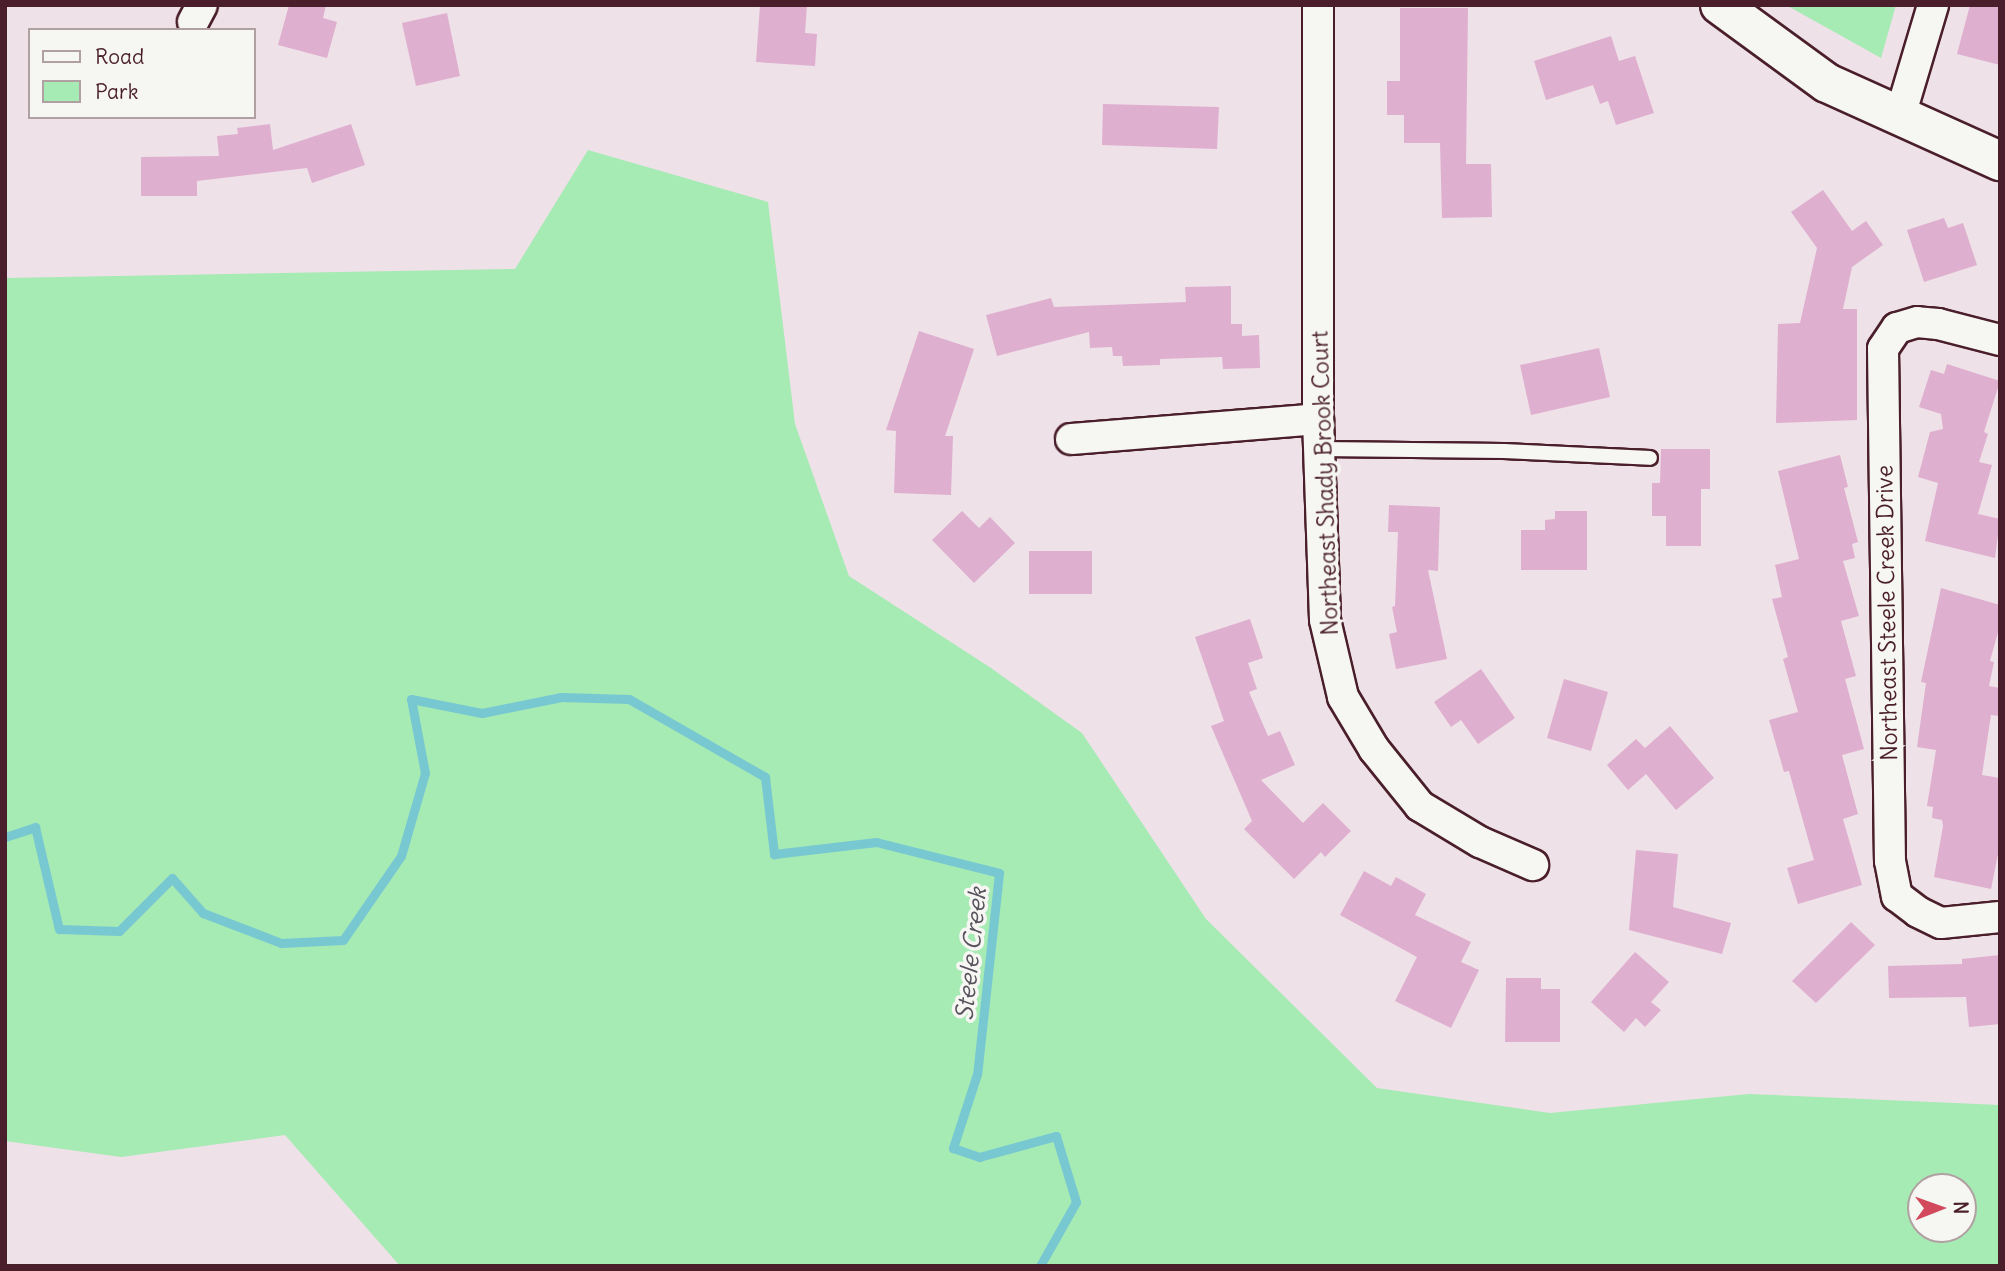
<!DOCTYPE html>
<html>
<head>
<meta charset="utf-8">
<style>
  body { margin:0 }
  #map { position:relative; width:2005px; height:1271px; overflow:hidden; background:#efe1e8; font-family:Delius,sans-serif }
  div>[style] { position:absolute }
  .green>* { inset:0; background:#a6eab4 }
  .stream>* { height:9px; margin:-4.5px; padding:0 4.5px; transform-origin:4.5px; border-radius:4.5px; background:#78c8d2 }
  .building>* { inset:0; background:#dfafcf }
  .roads { filter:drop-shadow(2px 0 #4a1f2b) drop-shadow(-2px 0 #4a1f2b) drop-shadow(0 2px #4a1f2b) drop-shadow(0 -2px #4a1f2b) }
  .lane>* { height:14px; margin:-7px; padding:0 7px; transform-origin:7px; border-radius:7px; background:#f6f6f2 }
  .street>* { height:30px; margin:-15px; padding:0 15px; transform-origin:15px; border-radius:15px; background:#f6f6f2 }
  .secondary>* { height:38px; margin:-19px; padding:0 19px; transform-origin:19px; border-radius:19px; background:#f6f6f2 }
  span { translate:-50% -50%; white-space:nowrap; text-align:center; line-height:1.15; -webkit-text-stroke:7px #f6f6f2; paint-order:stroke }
  .street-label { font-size:23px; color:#4a1f2b }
  .water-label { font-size:24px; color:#58525d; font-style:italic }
  .frame { position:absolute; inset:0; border:7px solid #4a1f2b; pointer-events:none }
  .legend { position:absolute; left:28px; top:28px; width:228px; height:91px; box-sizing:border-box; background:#f6f6f2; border:2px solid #b1a0a2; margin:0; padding:9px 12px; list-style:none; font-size:21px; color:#4a1f2b }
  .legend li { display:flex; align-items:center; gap:14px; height:35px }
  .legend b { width:35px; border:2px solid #b1a0a2 }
  .north { position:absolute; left:1907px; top:1173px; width:70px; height:70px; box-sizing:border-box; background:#f6f6f2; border:2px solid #b1a0a2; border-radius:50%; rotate:89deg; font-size:19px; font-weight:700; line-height:28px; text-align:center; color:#4a1f2b }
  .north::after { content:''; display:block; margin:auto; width:24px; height:32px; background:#d1495b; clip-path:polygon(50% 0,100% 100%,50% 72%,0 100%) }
</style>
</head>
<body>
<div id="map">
  <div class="green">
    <i style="clip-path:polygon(1786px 5px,1896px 5px,1881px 58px)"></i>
    <i style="clip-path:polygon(evenodd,588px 150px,768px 202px,795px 424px,849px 576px,991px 668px,1082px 733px,1206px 919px,1377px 1088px,1550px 1113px,1749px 1094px,2000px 1105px,2000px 1266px,400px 1266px,285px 1135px,121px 1157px,5px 1141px,5px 278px,515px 269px,588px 150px,1921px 1187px,1963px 1187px,1963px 1229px,1921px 1229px,1921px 1187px)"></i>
  </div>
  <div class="stream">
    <i style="left:5px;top:837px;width:32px;rotate:-18deg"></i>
    <i style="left:35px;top:827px;width:105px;rotate:76.8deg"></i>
    <i style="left:59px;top:929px;width:60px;rotate:1.9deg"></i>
    <i style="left:119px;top:931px;width:75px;rotate:-45deg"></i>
    <i style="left:172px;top:878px;width:47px;rotate:48.5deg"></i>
    <i style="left:203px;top:913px;width:84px;rotate:21deg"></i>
    <i style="left:281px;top:943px;width:62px;rotate:-2.8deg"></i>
    <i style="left:343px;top:940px;width:102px;rotate:-55.4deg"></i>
    <i style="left:401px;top:856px;width:86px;rotate:-73.9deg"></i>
    <i style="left:425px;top:773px;width:75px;rotate:-100.7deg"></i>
    <i style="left:411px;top:699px;width:72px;rotate:11.2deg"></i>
    <i style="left:482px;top:713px;width:81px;rotate:-11.4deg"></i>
    <i style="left:561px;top:697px;width:68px;rotate:1.7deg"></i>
    <i style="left:629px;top:699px;width:157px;rotate:29.8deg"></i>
    <i style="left:765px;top:777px;width:78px;rotate:83.3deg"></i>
    <i style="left:774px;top:854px;width:103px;rotate:-6.7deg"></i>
    <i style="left:876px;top:842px;width:127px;rotate:14.1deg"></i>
    <i style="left:999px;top:873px;width:202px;rotate:96.2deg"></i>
    <i style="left:977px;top:1074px;width:78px;rotate:108deg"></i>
    <i style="left:953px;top:1148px;width:28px;rotate:19deg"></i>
    <i style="left:979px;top:1157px;width:80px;rotate:-15.3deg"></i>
    <i style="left:1056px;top:1136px;width:69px;rotate:73.1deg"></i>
    <i style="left:1076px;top:1202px;width:73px;rotate:119.4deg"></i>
  </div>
  <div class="building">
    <i style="clip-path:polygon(289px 5px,326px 5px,323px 18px,337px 22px,327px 58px,278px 45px)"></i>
    <i style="clip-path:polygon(760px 5px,807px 5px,805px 33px,817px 34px,815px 66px,756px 62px)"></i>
    <i style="clip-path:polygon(1970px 5px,2000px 5px,2000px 65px,1957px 54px)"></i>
    <i style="clip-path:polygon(1400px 8px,1468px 8px,1466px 164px,1491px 164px,1492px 217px,1442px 218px,1440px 143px,1404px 143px,1404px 115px,1387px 115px,1387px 81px,1400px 81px)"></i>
    <i style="clip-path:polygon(447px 13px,460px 76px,416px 86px,402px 23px)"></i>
    <i style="clip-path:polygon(1611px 36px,1619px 61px,1635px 56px,1654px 113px,1616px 125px,1608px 101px,1600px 104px,1593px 85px,1546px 100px,1534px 61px)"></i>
    <i style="clip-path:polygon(1103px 104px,1219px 107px,1217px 149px,1102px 145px)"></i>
    <i style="clip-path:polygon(270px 124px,273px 150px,351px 124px,365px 165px,312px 183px,307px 168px,197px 181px,197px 196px,141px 196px,141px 157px,219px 156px,217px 136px,238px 134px,237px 128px)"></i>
    <i style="clip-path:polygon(1823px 190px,1852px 231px,1866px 221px,1883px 245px,1852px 267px,1843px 309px,1857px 309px,1857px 420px,1776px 423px,1778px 324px,1800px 323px,1817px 248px,1791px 212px)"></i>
    <i style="clip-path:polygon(1944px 218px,1948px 228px,1963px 223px,1977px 265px,1924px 282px,1907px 230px)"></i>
    <i style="clip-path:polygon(1231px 286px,1231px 324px,1242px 324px,1242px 336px,1259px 335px,1260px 368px,1223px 369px,1222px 357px,1160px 359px,1160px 365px,1123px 366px,1122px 356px,1113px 356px,1112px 347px,1090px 348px,1089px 332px,997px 356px,986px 315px,1051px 298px,1054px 307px,1186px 302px,1185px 287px)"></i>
    <i style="clip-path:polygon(919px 331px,974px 349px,945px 436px,953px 436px,951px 495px,894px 493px,896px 431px,886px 430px)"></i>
    <i style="clip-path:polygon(1599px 348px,1610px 397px,1531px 415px,1520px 365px)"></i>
    <i style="clip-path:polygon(1947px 364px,2000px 381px,1984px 432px,1988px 434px,1979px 462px,1992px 465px,1978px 514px,2000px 519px,1995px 558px,1925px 541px,1938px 483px,1918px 477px,1930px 432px,1943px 429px,1941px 414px,1919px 407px,1931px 370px,1944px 374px)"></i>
    <i style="clip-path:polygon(1661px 449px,1710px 449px,1710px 489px,1701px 489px,1701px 546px,1666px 546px,1666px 516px,1652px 516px,1652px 483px,1660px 483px)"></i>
    <i style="clip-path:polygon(1840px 455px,1848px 487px,1844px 488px,1858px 542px,1852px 544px,1855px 558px,1843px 561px,1859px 616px,1841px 621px,1856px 676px,1845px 679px,1864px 749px,1842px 755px,1858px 814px,1843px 819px,1862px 885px,1798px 904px,1787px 868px,1814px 860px,1789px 771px,1784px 772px,1769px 720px,1798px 712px,1783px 659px,1788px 657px,1772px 599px,1782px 597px,1775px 565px,1799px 559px,1778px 471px)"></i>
    <i style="clip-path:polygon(1389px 505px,1440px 507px,1438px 571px,1428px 570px,1447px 659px,1396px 669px,1389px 634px,1397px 632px,1392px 607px,1395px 606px,1398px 532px,1388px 532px)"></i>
    <i style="clip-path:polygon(962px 511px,979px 528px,990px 517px,1015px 543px,974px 583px,932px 540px)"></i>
    <i style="clip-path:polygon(1555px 511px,1587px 511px,1587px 570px,1521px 570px,1521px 530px,1545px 530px,1545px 520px,1555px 519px)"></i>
    <i style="clip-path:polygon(1029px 551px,1092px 551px,1092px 594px,1029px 594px)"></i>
    <i style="clip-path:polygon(1941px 588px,2000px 605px,2000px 625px,1990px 661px,1994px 662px,1989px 686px,2000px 688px,2000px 716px,1991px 715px,1982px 775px,2000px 778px,2000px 844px,1991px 889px,1934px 877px,1943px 826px,1942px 820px,1932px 818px,1933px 807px,1927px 806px,1936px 750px,1917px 747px,1926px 683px,1921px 682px)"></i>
    <i style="clip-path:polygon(1250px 619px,1263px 658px,1248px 663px,1257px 689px,1249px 692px,1268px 736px,1280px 731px,1295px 765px,1261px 780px,1303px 823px,1323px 803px,1351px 831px,1325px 857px,1321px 852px,1294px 879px,1244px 829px,1252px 821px,1211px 726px,1224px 721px,1195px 637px)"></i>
    <i style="clip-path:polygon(1481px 669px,1515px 718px,1478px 744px,1461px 720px,1451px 727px,1434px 702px)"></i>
    <i style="clip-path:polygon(1564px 679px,1608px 692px,1591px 751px,1547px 738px)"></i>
    <i style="clip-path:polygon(1670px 726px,1714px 778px,1676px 810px,1646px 774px,1628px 790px,1607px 765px,1636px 739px,1645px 748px)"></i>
    <i style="clip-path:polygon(1636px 850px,1678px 854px,1673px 907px,1731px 923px,1722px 954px,1629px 930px)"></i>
    <i style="clip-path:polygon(1364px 871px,1391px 886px,1396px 877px,1426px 894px,1415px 915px,1471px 942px,1461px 962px,1479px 970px,1451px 1028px,1395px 1001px,1417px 957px,1340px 915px)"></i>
    <i style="clip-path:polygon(1851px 922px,1875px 945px,1816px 1003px,1792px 981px)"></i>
    <i style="clip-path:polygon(1635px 952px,1669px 982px,1651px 1002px,1661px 1010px,1645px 1027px,1636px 1018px,1624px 1032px,1591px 1002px)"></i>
    <i style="clip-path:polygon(2000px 955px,2000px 1024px,1969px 1027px,1966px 997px,1889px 998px,1888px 966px,1962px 964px,1962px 959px)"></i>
    <i style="clip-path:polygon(1506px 978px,1541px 978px,1541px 989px,1560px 989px,1560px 1042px,1505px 1042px)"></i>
  </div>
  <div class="roads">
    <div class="lane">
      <i style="left:1320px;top:449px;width:184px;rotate:0.6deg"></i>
      <i style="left:1504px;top:451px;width:146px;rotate:2.7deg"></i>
    </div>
    <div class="street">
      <i style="left:1318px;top:5px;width:414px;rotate:90deg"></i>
      <i style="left:1318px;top:419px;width:201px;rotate:88deg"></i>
      <i style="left:1325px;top:620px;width:79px;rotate:76.8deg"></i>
      <i style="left:1343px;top:697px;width:61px;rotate:59.2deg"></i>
      <i style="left:1374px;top:749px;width:73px;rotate:51.1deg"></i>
      <i style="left:1420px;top:806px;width:70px;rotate:31deg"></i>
      <i style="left:1480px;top:842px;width:58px;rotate:23.5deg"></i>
      <i style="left:193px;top:22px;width:19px;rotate:-62deg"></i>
      <i style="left:1900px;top:116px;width:116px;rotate:-73.4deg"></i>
      <i style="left:2000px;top:340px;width:64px;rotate:-165.5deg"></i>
      <i style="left:1938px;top:324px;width:21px;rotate:-175deg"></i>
      <i style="left:1917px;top:322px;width:21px;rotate:163deg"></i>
      <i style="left:1897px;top:328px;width:25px;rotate:124deg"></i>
      <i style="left:1883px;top:349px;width:512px;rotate:89.22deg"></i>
      <i style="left:1890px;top:861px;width:36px;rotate:79deg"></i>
      <i style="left:1897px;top:896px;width:26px;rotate:37deg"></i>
      <i style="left:1918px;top:912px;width:25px;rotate:26deg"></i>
      <i style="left:1941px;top:923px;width:59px;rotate:-5.8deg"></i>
      <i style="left:1071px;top:439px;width:248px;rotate:-4.6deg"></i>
    </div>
    <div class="secondary">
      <i style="left:1720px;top:5px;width:132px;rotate:36.1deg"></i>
      <i style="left:1827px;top:83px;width:190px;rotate:24.3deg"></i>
    </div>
  </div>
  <div class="street-label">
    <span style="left:1325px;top:483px;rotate:-92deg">Northeast Shady Brook Court</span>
    <span style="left:1887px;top:613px;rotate:-91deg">Northeast Steele Creek Drive</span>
  </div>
  <div class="water-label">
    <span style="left:971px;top:954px;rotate:-84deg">Steele Creek</span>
  </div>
  <div class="frame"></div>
  <ul class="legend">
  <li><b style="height:9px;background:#f6f6f2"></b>Road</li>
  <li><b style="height:19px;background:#a6eab4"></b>Park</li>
  </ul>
  <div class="north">N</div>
</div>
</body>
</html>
